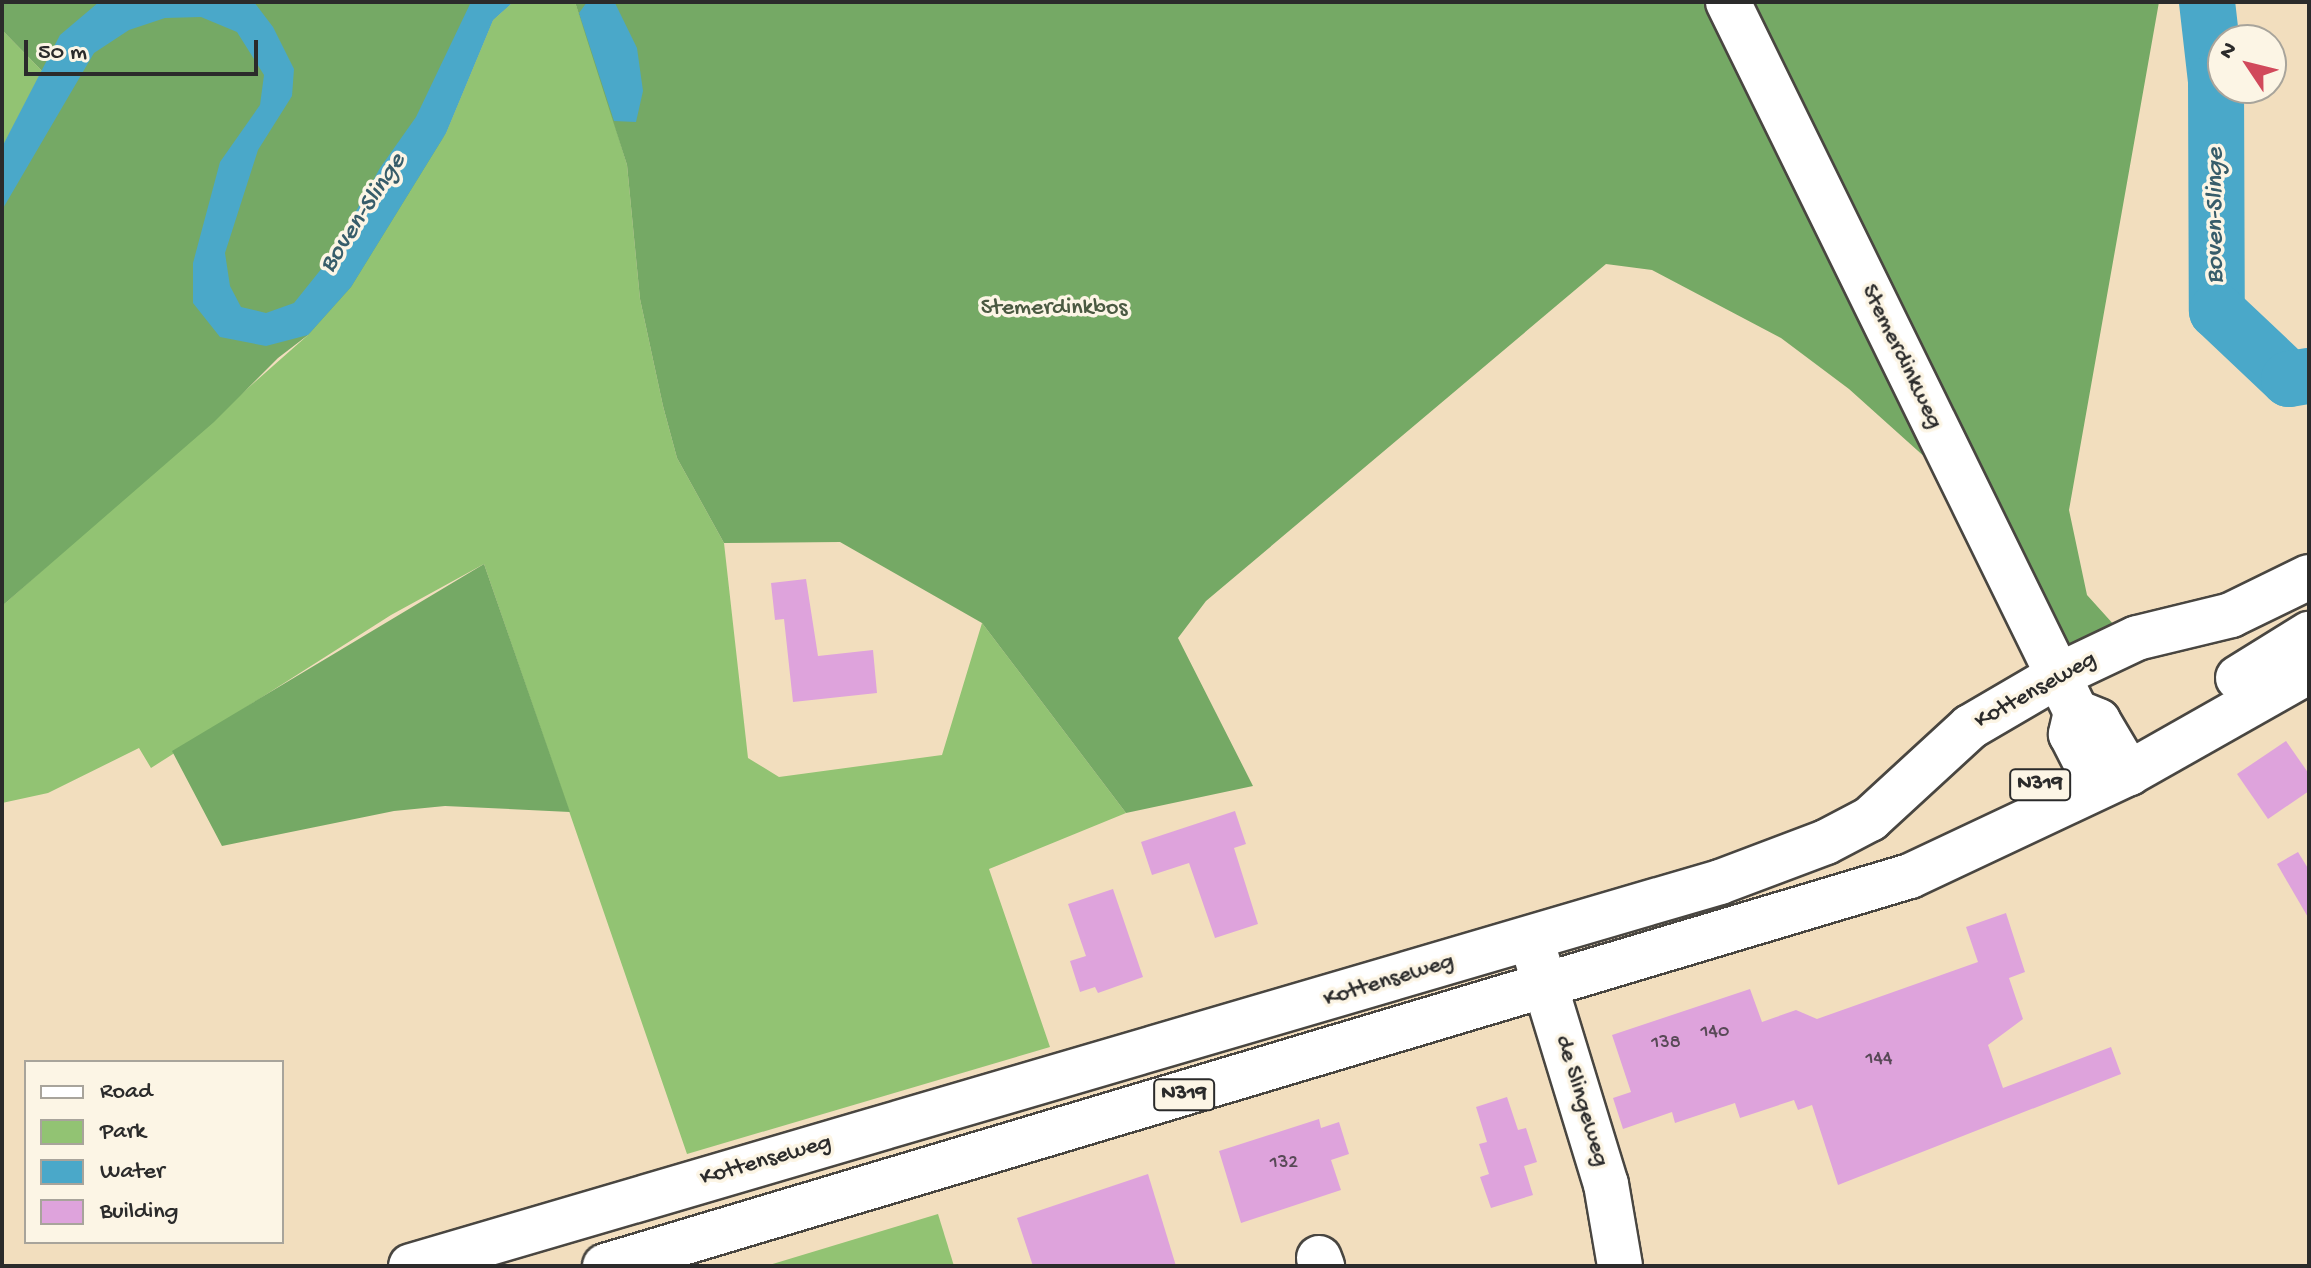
<!DOCTYPE html>
<html>
<head>
<meta charset="utf-8">
<style>
  body { margin:0 }
  #map { position:relative; width:2311px; height:1268px; overflow:hidden; background:#f2debe; font-family:"Gochi Hand",sans-serif }
  div>[style] { position:absolute }
  .green>* { inset:0; background:#92c373 }
  .forest>* { inset:0; background:#75a965 }
  .water>* { inset:0; background:#4aa8c9 }
  .river>* { height:56px; margin:-28px; padding:0 28px; transform-origin:28px; border-radius:28px; background:#4aa8c9 }
  .building>* { inset:0; background:#dea3dc }
  .roads { filter:drop-shadow(2px 0 #494641) drop-shadow(-2px 0 #494641) drop-shadow(0 2px #494641) drop-shadow(0 -2px #494641) }
  .minor>* { height:44px; margin:-22px; padding:0 22px; transform-origin:22px; border-radius:22px; background:#fff }
  .major>* { height:44px; margin:-22px; padding:0 22px; transform-origin:22px; border-radius:22px; background:#fff }
  span { translate:-50% -50%; white-space:nowrap; text-align:center; line-height:1.15; -webkit-text-stroke:7px #fcf5e5; paint-order:stroke }
  .number-label { font-size:20px; color:#584957 }
  .number-label span { -webkit-text-stroke-width:0 }
  .shield-label span { padding:2px 6px; background:#fcf5e5; border:2px solid; border-radius:6px; -webkit-text-stroke-width:0 }
  .shield-label { font-size:22px; color:#2b2b2b; font-weight:700 }
  .park-label { font-size:24px; color:#4a5941 }
  .street-label { font-size:24px; color:#2b2b2b }
  .water-label { font-size:26px; color:#375d6a; font-style:italic }
  .frame { position:absolute; inset:0; border:4px solid #2b2b2b; pointer-events:none }
  .legend { position:absolute; left:24px; top:1060px; width:260px; height:184px; box-sizing:border-box; background:#fcf5e5; border:2px solid #a8a49b; margin:0; padding:10px 14px; list-style:none; font-size:24px; color:#2b2b2b }
  .legend li { display:flex; align-items:center; gap:16px; height:40px }
  .legend b { width:40px; border:2px solid #a8a49b }
  .north { position:absolute; left:2207px; top:24px; width:80px; height:80px; box-sizing:border-box; background:#fcf5e5; border:2px solid #a8a49b; border-radius:50%; rotate:305deg; font-size:22px; font-weight:700; line-height:32px; text-align:center; color:#2b2b2b }
  .north::after { content:''; display:block; margin:auto; width:28px; height:36px; background:#d1495b; clip-path:polygon(50% 0,100% 100%,50% 72%,0 100%) }
  .scale { position:absolute; left:24px; top:40px; width:234px; height:36px; box-sizing:border-box; border:4px solid #2b2b2b; border-top:0; padding-left:10px; font-size:24px; line-height:28px; white-space:nowrap; color:#2b2b2b; -webkit-text-stroke:6px #fcf5e5; paint-order:stroke }
</style>
</head>
<body>
<div id="map">
  <div class="green">
    <i style="clip-path:polygon(513px 2px,575px 2px,598px 70px,627px 165px,640px 299px,663px 406px,677px 458px,724px 543px,748px 758px,779px 777px,942px 755px,982px 623px,1126px 813px,989px 869px,1050px 1047px,687px 1154px,484px 564px,391px 615px,151px 768px,139px 748px,48px 793px,2px 803px,2px 606px,308px 335px,446px 133px,493px 20px)"></i>
    <i style="clip-path:polygon(2px 30px,44px 73px,2px 147px)"></i>
    <i style="clip-path:polygon(938px 1214px,954px 1266px,766px 1266px)"></i>
  </div>
  <div class="forest">
    <i style="clip-path:polygon(2px 2px,513px 2px,493px 20px,446px 133px,351px 287px,308px 335px,278px 358px,214px 422px,2px 606px,2px 147px,44px 73px,2px 30px)"></i>
    <i style="clip-path:polygon(575px 2px,1717px 2px,1937px 468px,1849px 389px,1781px 338px,1652px 270px,1606px 264px,1206px 601px,1178px 638px,1253px 786px,1126px 813px,982px 623px,840px 542px,724px 543px,677px 458px,663px 406px,640px 299px,627px 165px)"></i>
    <i style="clip-path:polygon(1739px 2px,2159px 2px,2069px 510px,2087px 595px,2115px 626px,2068px 649px)"></i>
    <i style="clip-path:polygon(484px 564px,570px 812px,445px 806px,394px 811px,222px 846px,172px 751px)"></i>
  </div>
  <div class="water">
    <i style="clip-path:polygon(99px 2px,254px 2px,273px 27px,294px 69px,292px 96px,258px 150px,225px 253px,230px 286px,241px 307px,266px 313px,294px 303px,330px 258px,380px 168px,416px 117px,470px 4px,513px 2px,493px 20px,446px 133px,351px 287px,308px 335px,266px 346px,220px 337px,193px 303px,193px 263px,220px 162px,260px 105px,264px 75px,237px 32px,201px 17px,165px 18px,129px 30px,94px 53px,2px 210px,2px 147px,60px 35px)"></i>
    <i style="clip-path:polygon(587px 2px,615px 3px,637px 48px,643px 91px,636px 122px,614px 121px,579px 13px)"></i>
  </div>
  <div class="river">
    <i style="left:2207px;top:2px;width:80px;rotate:83.5deg"></i>
    <i style="left:2216px;top:81px;width:230px;rotate:89.8deg"></i>
    <i style="left:2217px;top:311px;width:99px;rotate:43.4deg"></i>
    <i style="left:2289px;top:379px;width:20px;rotate:-9deg"></i>
  </div>
  <div class="building">
    <i style="clip-path:polygon(806px 579px,818px 656px,873px 650px,877px 693px,793px 702px,784px 619px,775px 620px,771px 583px)"></i>
    <i style="clip-path:polygon(2286px 741px,2309px 774px,2309px 791px,2268px 819px,2237px 774px)"></i>
    <i style="clip-path:polygon(1235px 811px,1246px 844px,1234px 848px,1258px 924px,1215px 938px,1189px 863px,1152px 875px,1141px 842px)"></i>
    <i style="clip-path:polygon(2298px 852px,2309px 870px,2309px 919px,2277px 864px)"></i>
    <i style="clip-path:polygon(1113px 889px,1143px 977px,1098px 993px,1095px 987px,1080px 992px,1070px 961px,1086px 956px,1068px 904px)"></i>
    <i style="clip-path:polygon(2006px 913px,2025px 972px,2009px 978px,2023px 1019px,1988px 1045px,2003px 1088px,2111px 1047px,2121px 1074px,1838px 1185px,1812px 1105px,1798px 1110px,1794px 1100px,1740px 1118px,1735px 1103px,1675px 1123px,1672px 1112px,1623px 1129px,1613px 1098px,1631px 1092px,1612px 1035px,1750px 989px,1762px 1022px,1796px 1010px,1817px 1019px,1978px 962px,1966px 927px)"></i>
    <i style="clip-path:polygon(1507px 1097px,1518px 1130px,1526px 1128px,1537px 1162px,1524px 1166px,1533px 1195px,1491px 1208px,1480px 1177px,1489px 1174px,1479px 1144px,1487px 1142px,1476px 1107px)"></i>
    <i style="clip-path:polygon(1319px 1119px,1321px 1128px,1339px 1122px,1349px 1154px,1331px 1160px,1341px 1190px,1241px 1223px,1219px 1151px)"></i>
    <i style="clip-path:polygon(1148px 1174px,1176px 1266px,1033px 1266px,1017px 1218px)"></i>
  </div>
  <div class="roads">
    <div class="minor">
      <i style="left:1728px;top:2px;width:791px;rotate:63.89deg"></i>
      <i style="left:2076px;top:712px;width:23px;rotate:103deg"></i>
      <i style="left:2071px;top:734px;width:59px;rotate:63deg"></i>
      <i style="left:2076px;top:712px;width:24px;rotate:22deg"></i>
      <i style="left:2098px;top:721px;width:61px;rotate:59.2deg"></i>
      <i style="left:1534px;top:949px;width:246px;rotate:73deg"></i>
      <i style="left:1606px;top:1184px;width:83px;rotate:80.3deg"></i>
      <i style="left:1319px;top:1258px;width:9px;rotate:69deg"></i>
      <i style="left:411px;top:1266px;width:1364px;rotate:-16.35deg"></i>
      <i style="left:1720px;top:882px;width:113px;rotate:-20.7deg"></i>
      <i style="left:1826px;top:842px;width:50px;rotate:-27.6deg"></i>
      <i style="left:1870px;top:819px;width:136px;rotate:-42.6deg"></i>
      <i style="left:1970px;top:727px;width:103px;rotate:-30.3deg"></i>
      <i style="left:2059px;top:675px;width:86px;rotate:-25.4deg"></i>
      <i style="left:2137px;top:638px;width:97px;rotate:-13.7deg"></i>
      <i style="left:2231px;top:615px;width:87px;rotate:-26deg"></i>
    </div>
    <div class="major">
      <i style="left:2238px;top:678px;width:84px;rotate:-31.8deg"></i>
      <i style="left:605px;top:1266px;width:1362px;rotate:-16.64deg"></i>
      <i style="left:1910px;top:876px;width:242px;rotate:-25.2deg"></i>
      <i style="left:2129px;top:773px;width:207px;rotate:-29.5deg"></i>
    </div>
  </div>
  <div class="number-label">
    <span style="left:1715px;top:1032px">140</span>
    <span style="left:1666px;top:1043px">138</span>
    <span style="left:1879px;top:1059px">144</span>
    <span style="left:1284px;top:1163px">132</span>
  </div>
  <div class="shield-label">
    <span style="left:2040px;top:785px">N319</span>
    <span style="left:1184px;top:1095px">N319</span>
  </div>
  <div class="park-label">
    <span style="left:1054px;top:309px">Stemerdinkbos</span>
  </div>
  <div class="street-label">
    <span style="left:1901px;top:357px;rotate:64deg">Stemerdinkweg</span>
    <span style="left:2036px;top:691px;rotate:-29deg">Kottenseweg</span>
    <span style="left:1389px;top:981px;rotate:-17deg">Kottenseweg</span>
    <span style="left:1581px;top:1101px;rotate:73deg">de Slingeweg</span>
    <span style="left:766px;top:1161px;rotate:-16deg">Kottenseweg</span>
  </div>
  <div class="water-label">
    <span style="left:364px;top:214px;rotate:-57deg">Boven-Slinge</span>
    <span style="left:2217px;top:216px;rotate:-90deg">Boven-Slinge</span>
  </div>
  <div class="frame"></div>
  <ul class="legend">
  <li><b style="height:10px;background:#fff"></b>Road</li>
  <li><b style="height:22px;background:#92c373"></b>Park</li>
  <li><b style="height:22px;background:#4aa8c9"></b>Water</li>
  <li><b style="height:22px;background:#dea3dc"></b>Building</li>
  </ul>
  <div class="north">N</div>
  <div class="scale">50 m</div>
</div>
</body>
</html>
